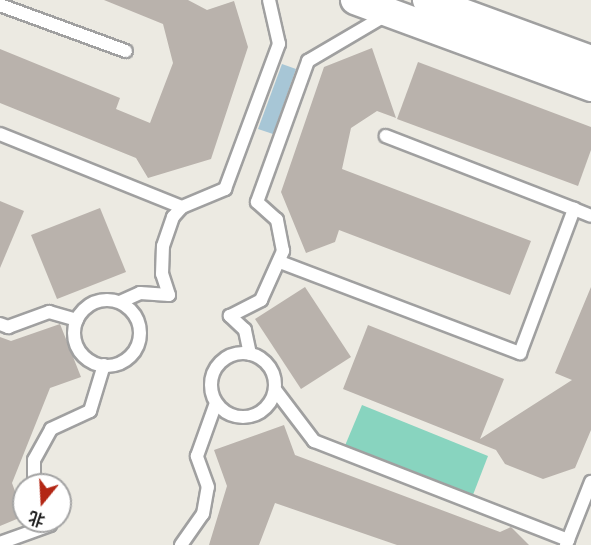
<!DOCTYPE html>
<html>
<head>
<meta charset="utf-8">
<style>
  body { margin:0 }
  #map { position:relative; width:591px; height:545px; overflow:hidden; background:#eceae2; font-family:"Fira Sans Condensed","Noto Sans SC",sans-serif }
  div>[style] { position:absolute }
  .pitch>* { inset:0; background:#88d4bf }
  .water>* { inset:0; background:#a7c6d6 }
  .building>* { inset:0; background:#b9b2ac }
  .roads { filter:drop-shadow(2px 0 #a0a0a0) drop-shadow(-2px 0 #a0a0a0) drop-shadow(0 2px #a0a0a0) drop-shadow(0 -2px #a0a0a0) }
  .service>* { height:12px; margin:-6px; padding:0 6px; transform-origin:6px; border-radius:6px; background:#fff }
  .service>.ring { margin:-6px; padding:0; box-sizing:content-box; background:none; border:12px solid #fff; border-radius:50% }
  .tertiary>* { height:28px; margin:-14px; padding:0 14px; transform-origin:14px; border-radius:14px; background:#fff }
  span { translate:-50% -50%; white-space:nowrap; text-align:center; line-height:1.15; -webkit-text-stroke:6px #fff; paint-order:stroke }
  .north { position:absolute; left:12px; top:473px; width:60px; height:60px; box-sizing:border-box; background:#fff; border:2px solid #a4a4a4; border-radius:50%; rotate:198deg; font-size:16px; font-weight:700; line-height:24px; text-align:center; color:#1c1c1c }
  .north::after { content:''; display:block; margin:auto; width:21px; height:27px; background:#b32614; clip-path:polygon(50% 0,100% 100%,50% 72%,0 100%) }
</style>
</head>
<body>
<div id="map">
  <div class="pitch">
    <i style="clip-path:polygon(362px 405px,488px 456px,471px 500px,344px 448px)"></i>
  </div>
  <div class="water">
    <i style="clip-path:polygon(282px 64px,296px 69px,273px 134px,258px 129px)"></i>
  </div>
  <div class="building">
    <i style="clip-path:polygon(104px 0,188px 0,207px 10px,234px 1px,248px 47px,211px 159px,148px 178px,136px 158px,0 103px,0 49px,120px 98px,116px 109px,150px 123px,173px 63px,163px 24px)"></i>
    <i style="clip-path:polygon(372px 48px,396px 118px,377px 111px,351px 128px,342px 169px,531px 241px,510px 295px,339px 230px,335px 242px,306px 253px,281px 192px,324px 67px)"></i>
    <i style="clip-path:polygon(418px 62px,591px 127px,591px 150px,578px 186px,397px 119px)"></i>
    <i style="clip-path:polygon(0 201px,24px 211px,0 268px)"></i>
    <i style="clip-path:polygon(100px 208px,126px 272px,57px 299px,31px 235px)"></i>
    <i style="clip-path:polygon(305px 287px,351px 357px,301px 389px,255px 319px)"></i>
    <i style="clip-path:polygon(591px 287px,591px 430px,575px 468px,543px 479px,505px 464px,496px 450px,343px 389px,368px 325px,504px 379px,480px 439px,572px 380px,555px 373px)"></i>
    <i style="clip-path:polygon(60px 324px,81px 377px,50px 388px,12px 483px,24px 516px,0 526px,0 337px,11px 341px)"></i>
    <i style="clip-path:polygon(284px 425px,295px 455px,500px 532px,511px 527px,529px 545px,397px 545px,275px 503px,259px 545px,209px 545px,227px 486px,214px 450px)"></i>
  </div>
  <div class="roads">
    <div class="service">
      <i style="left:0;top:5px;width:134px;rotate:20.1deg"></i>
      <i style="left:0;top:134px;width:196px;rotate:21.9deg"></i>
      <i style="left:574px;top:209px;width:18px;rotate:22deg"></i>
      <i style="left:280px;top:262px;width:257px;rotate:20.8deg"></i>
      <i style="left:520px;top:353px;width:154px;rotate:-69.4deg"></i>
      <i style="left:574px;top:209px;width:202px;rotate:-158.8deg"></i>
      <i class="ring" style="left:74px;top:300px;width:54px;height:54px"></i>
      <i style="left:120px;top:302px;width:22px;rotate:-24deg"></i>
      <i style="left:140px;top:293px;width:29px;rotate:4deg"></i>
      <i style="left:169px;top:295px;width:22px;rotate:-108deg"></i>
      <i style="left:162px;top:274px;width:28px;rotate:-88deg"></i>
      <i style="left:163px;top:246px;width:31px;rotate:-71deg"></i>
      <i style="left:173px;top:217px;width:13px;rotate:-48deg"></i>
      <i style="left:182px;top:207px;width:47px;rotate:-22.7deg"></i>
      <i style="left:225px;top:189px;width:155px;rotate:-69.6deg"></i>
      <i style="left:279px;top:44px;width:45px;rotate:-102.8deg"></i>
      <i style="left:0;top:324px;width:9px;rotate:21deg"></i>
      <i style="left:8px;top:327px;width:44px;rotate:-20.1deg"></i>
      <i style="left:49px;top:312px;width:29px;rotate:16deg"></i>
      <i class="ring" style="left:211px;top:353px;width:52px;height:52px"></i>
      <i style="left:250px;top:354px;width:25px;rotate:-102deg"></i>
      <i style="left:245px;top:330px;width:21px;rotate:-137deg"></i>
      <i style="left:230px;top:316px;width:35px;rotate:-27deg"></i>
      <i style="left:261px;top:300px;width:54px;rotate:-65.8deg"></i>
      <i style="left:283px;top:251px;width:32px;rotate:-101deg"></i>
      <i style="left:277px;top:220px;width:27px;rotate:-138deg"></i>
      <i style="left:257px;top:202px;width:150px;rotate:-70.1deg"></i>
      <i style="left:308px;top:61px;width:91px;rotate:-30.5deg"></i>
      <i style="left:276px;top:391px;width:63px;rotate:52.8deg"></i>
      <i style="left:314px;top:441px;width:273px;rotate:21.3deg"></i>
      <i style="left:34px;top:485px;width:25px;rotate:-90deg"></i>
      <i style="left:34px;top:460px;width:35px;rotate:-61deg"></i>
      <i style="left:51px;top:429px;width:43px;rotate:-24.8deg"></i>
      <i style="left:90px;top:411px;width:48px;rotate:-73.1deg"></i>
      <i style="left:0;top:543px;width:53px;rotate:-19.8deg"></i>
      <i style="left:50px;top:525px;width:5px;rotate:-127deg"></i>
      <i style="left:181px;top:545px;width:38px;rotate:-55deg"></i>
      <i style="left:203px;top:514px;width:27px;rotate:-80deg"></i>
      <i style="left:208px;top:487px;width:33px;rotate:-110deg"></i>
      <i style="left:197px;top:456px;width:56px;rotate:-70.3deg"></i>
      <i style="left:566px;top:545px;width:68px;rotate:-68.4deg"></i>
    </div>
    <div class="tertiary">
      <i style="left:355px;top:0;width:252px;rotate:20.2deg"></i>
      <i style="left:427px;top:0;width:175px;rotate:20.1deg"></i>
    </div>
  </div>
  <div class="north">北</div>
</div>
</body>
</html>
